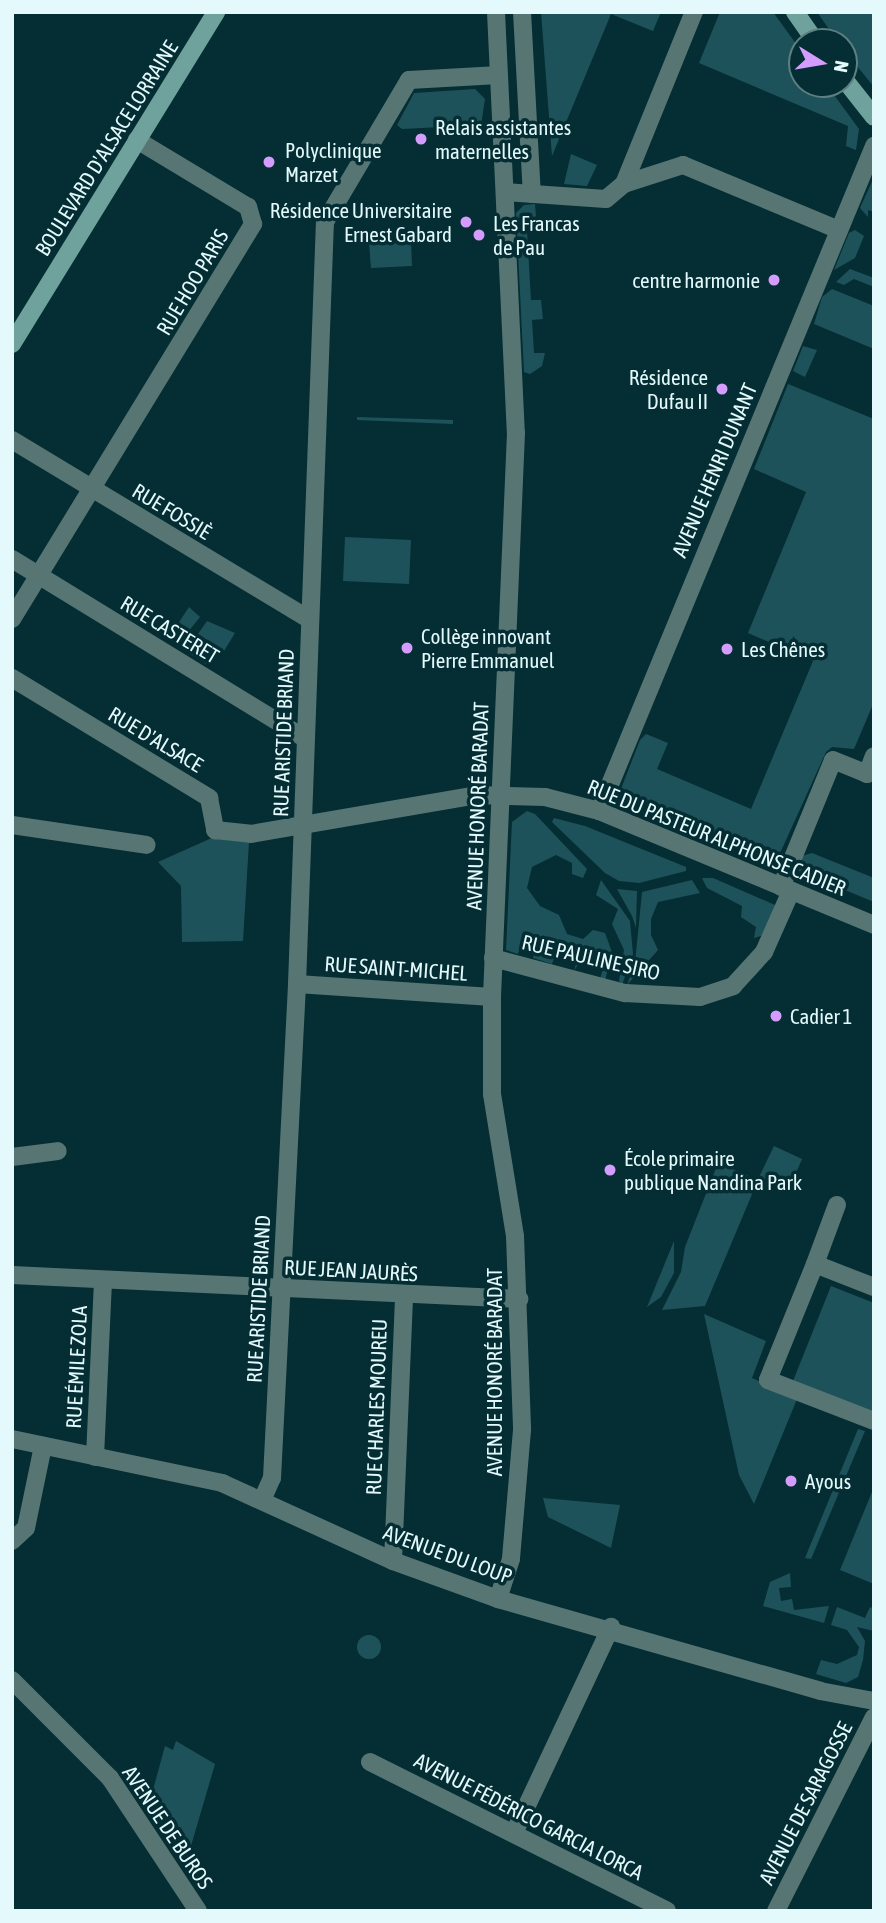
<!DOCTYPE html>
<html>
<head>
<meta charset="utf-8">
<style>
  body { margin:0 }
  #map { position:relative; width:886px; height:1923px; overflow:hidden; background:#042e33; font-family:"Asap Condensed",sans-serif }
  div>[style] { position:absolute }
  .green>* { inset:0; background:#1e525a }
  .round { border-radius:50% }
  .minor>* { height:18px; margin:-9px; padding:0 9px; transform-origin:9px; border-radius:9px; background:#577673 }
  .tertiary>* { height:18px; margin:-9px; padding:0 9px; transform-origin:9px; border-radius:9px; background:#577673 }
  .secondary>* { height:18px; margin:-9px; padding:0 9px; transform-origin:9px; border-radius:9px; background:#70a29d }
  .dots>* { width:19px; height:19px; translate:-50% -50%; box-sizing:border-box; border:4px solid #042e33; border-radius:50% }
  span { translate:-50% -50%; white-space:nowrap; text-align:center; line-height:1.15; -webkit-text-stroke:7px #042e33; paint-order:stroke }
  .poi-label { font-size:21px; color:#e4f9fc }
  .left { translate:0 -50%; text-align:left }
  .right { translate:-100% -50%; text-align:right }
  .street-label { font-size:21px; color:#e4f9fc }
  .frame { position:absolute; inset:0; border:14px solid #e4f9fc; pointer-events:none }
  .north { position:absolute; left:788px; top:28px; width:70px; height:70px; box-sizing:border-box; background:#042e33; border:2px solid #5e7f83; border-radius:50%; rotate:101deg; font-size:19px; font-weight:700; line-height:28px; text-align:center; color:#e4f9fc }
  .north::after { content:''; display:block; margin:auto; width:24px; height:32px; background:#d49cfc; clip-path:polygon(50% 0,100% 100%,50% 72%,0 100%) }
</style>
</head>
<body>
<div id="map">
  <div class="green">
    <i style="clip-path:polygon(541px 12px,661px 12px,653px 31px,611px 14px,552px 156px)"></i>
    <i style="clip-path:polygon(720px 12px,773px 12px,802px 52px,802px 84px,826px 84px,859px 129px,856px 150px,846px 146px,848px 126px,699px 63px)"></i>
    <i style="clip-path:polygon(817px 12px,874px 12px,874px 87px,844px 50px,844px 42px,838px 42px)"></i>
    <i style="clip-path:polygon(475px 89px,485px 99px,481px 125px,402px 129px,397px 125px,414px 93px)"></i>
    <i style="clip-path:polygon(571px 154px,597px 165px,587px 186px,564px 184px)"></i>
    <i style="clip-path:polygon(874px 177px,874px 212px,868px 210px,868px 217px,860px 208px)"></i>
    <i style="clip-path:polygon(535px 204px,537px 230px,527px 231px,531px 300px,541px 300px,543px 319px,532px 320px,534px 353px,545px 353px,542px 366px,530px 374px,524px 372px,516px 213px,524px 205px)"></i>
    <i style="clip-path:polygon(855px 230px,864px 236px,855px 258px,834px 270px,849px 233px)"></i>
    <i style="clip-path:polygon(411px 241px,412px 266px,371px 268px,369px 243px)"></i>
    <i style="clip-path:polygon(850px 269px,874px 278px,874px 287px,854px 279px,844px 285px,836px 282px)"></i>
    <i style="clip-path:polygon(832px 289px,874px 306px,874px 349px,814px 324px,822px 297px)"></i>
    <i style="clip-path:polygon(803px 346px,817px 350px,805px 377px,793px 371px)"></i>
    <i style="clip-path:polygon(788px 384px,874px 419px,874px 702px,854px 749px,832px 747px,826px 752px,776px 862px,619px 794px,640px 740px,646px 734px,668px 743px,657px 769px,751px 809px,813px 661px,748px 633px,806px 492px,754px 469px)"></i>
    <i style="clip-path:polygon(357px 417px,453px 420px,453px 424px,357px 420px)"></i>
    <i style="clip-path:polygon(345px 537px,411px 540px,409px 584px,343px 581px)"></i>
    <i style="clip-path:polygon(189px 607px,200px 617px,180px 642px,170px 636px)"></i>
    <i style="clip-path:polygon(207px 621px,235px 633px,224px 651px,198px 634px)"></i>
    <i style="clip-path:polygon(196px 639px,218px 652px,206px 664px,190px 654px)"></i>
    <i style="clip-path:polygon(527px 811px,535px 814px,587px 869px,583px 878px,572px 874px,572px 863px,556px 855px,532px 867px,527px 888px,540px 906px,559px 915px,567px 934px,583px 939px,593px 930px,605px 933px,612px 952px,605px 981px,600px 979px,604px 965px,582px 958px,574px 971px,580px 950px,559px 943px,552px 964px,533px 958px,535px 949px,521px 944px,518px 954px,506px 950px,512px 822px)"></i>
    <i style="clip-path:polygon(554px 818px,585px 826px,686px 867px,686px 871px,639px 883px,619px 881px,605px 873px,552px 822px)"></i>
    <i style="clip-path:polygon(214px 837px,249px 842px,243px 941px,182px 942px,181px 886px,158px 862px)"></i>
    <i style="clip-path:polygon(812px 853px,874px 878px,874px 902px,799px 871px,802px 856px)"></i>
    <i style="clip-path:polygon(702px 878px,713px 878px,775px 905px,767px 934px,754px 938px,756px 927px,741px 917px,742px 906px,707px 888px)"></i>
    <i style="clip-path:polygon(601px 880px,630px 921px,633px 954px,622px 985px,619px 981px,624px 950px,612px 924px,618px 909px,596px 895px)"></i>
    <i style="clip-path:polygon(692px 880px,700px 893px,658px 902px,651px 919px,651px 935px,658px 950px,627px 985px,635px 963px,642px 892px)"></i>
    <i style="clip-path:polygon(617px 889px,637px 891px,636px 928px,632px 916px)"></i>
    <i style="clip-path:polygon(774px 1146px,802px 1159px,789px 1190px,759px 1177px)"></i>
    <i style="clip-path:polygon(718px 1163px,758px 1180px,705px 1306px,662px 1310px,681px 1272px,685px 1247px)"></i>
    <i style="clip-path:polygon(674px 1241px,674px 1273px,661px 1297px,647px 1307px)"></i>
    <i style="clip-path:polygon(831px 1286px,874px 1303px,874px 1413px,793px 1381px)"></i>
    <i style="clip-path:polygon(704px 1314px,766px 1341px,752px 1378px,797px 1399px,754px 1504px,739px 1475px)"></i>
    <i style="clip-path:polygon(858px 1429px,865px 1431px,811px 1559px,805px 1558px)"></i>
    <i style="clip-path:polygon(874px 1487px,874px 1584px,840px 1570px)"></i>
    <i style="clip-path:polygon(543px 1498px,620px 1505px,611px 1548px,548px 1517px)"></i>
    <i style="clip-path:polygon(790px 1573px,791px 1587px,779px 1588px,781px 1601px,792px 1599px,794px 1610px,829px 1606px,824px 1623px,763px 1606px,770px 1582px)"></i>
    <i style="clip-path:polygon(837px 1607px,865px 1618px,870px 1607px,874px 1609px,874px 1631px,857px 1627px,865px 1641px,863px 1660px,858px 1677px,846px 1683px,816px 1674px,821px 1660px,837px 1664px,857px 1655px,859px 1647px,847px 1630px,831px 1625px)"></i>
    <i class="round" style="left:357px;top:1635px;width:24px;height:24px"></i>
    <i style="clip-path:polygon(176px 1741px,215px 1764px,191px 1846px,170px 1847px,141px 1801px,151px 1797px,165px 1746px,173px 1750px)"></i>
  </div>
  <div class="minor">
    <i style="left:496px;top:12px;width:421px;rotate:87.3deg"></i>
    <i style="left:516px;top:433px;width:565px;rotate:92.44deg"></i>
    <i style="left:492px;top:997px;width:97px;rotate:90deg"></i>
    <i style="left:492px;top:1094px;width:144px;rotate:80.8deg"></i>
    <i style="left:515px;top:1236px;width:194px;rotate:87.9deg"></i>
    <i style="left:522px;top:1430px;width:129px;rotate:94.9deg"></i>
    <i style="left:511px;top:1559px;width:42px;rotate:108deg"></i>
    <i style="left:522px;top:12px;width:182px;rotate:86.9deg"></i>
    <i style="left:624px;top:184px;width:186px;rotate:-67.9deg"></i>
    <i style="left:505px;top:192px;width:101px;rotate:4deg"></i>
    <i style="left:606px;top:199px;width:23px;rotate:-40deg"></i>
    <i style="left:624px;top:184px;width:62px;rotate:-17.9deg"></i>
    <i style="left:683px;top:165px;width:169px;rotate:22.6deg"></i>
    <i style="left:12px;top:440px;width:348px;rotate:31.1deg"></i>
    <i style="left:12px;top:559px;width:342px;rotate:31.5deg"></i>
    <i style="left:12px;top:619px;width:463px;rotate:-58.6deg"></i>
    <i style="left:253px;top:224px;width:18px;rotate:-106deg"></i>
    <i style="left:248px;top:207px;width:130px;rotate:-148.9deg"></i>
    <i style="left:12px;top:678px;width:231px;rotate:31.3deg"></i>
    <i style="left:209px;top:798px;width:33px;rotate:79deg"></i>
    <i style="left:215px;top:830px;width:36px;rotate:6deg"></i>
    <i style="left:251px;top:834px;width:229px;rotate:-9.8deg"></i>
    <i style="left:477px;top:795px;width:68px;rotate:1.7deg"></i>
    <i style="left:545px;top:797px;width:56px;rotate:14.5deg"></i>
    <i style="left:599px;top:811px;width:298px;rotate:22.5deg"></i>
    <i style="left:599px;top:811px;width:720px;rotate:-67.53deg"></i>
    <i style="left:12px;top:825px;width:136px;rotate:8.4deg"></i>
    <i style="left:781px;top:887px;width:137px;rotate:-67.7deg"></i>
    <i style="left:833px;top:760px;width:37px;rotate:22deg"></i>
    <i style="left:867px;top:774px;width:19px;rotate:-69deg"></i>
    <i style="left:493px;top:958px;width:137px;rotate:14.9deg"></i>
    <i style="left:625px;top:993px;width:75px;rotate:3.1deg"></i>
    <i style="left:700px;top:997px;width:35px;rotate:-18deg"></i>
    <i style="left:733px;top:986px;width:46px;rotate:-47.6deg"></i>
    <i style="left:764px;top:952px;width:67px;rotate:-66.1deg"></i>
    <i style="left:297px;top:984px;width:195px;rotate:3.8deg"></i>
    <i style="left:12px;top:1157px;width:46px;rotate:-7.4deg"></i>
    <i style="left:815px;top:1264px;width:63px;rotate:-69.6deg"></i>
    <i style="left:12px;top:1275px;width:508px;rotate:2.71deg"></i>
    <i style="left:874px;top:1287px;width:63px;rotate:-158.7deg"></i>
    <i style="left:815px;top:1264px;width:125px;rotate:112.1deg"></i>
    <i style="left:768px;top:1380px;width:114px;rotate:21.1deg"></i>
    <i style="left:95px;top:1457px;width:177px;rotate:-87.4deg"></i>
    <i style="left:263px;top:1498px;width:22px;rotate:-66deg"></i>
    <i style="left:272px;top:1478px;width:495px;rotate:-87.1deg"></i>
    <i style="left:297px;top:984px;width:763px;rotate:-87.9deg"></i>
    <i style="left:325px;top:222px;width:165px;rotate:-59.4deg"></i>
    <i style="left:409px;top:80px;width:90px;rotate:-3.2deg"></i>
    <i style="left:12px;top:1541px;width:19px;rotate:-43deg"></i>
    <i style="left:26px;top:1528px;width:84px;rotate:-78.3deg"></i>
    <i style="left:393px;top:1561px;width:265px;rotate:-87.6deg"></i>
    <i style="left:370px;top:1762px;width:332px;rotate:26.6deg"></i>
    <i style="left:514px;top:1833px;width:228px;rotate:-64.8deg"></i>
  </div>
  <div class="tertiary">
    <i style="left:12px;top:1439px;width:215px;rotate:11.8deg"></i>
    <i style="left:222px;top:1483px;width:188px;rotate:24.5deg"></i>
    <i style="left:393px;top:1561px;width:112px;rotate:19.9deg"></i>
    <i style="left:498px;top:1599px;width:335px;rotate:15.9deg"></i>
    <i style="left:820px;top:1691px;width:55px;rotate:10.5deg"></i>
    <i style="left:12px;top:1680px;width:139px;rotate:45deg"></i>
    <i style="left:110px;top:1778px;width:159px;rotate:56.5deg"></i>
    <i style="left:776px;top:1911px;width:217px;rotate:-63.2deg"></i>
  </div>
  <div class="secondary">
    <i style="left:795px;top:12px;width:37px;rotate:55deg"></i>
    <i style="left:844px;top:79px;width:48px;rotate:51.7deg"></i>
    <i style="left:12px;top:344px;width:390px;rotate:-58.4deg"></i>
  </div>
  <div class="dots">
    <i style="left:421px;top:139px;background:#d49cfc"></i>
    <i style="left:269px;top:162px;background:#d49cfc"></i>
    <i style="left:466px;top:222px;background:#d49cfc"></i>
    <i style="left:479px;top:235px;background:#d49cfc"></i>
    <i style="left:774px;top:280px;background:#d49cfc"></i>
    <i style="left:722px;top:389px;background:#d49cfc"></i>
    <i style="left:407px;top:648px;background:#d49cfc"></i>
    <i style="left:727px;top:649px;background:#d49cfc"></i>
    <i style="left:776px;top:1016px;background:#d49cfc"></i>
    <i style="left:610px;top:1170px;background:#d49cfc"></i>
    <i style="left:791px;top:1481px;background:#d49cfc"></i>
  </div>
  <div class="poi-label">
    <span class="left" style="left:435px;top:139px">Relais assistantes<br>maternelles</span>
    <span class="left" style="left:285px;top:162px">Polyclinique<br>Marzet</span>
    <span class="right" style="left:452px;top:222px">Résidence Universitaire<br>Ernest Gabard</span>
    <span class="left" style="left:493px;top:235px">Les Francas<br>de Pau</span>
    <span class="right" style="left:760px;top:280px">centre harmonie</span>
    <span class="right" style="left:708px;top:389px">Résidence<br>Dufau II</span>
    <span class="left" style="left:421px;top:648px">Collège innovant<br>Pierre Emmanuel</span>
    <span class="left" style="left:741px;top:649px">Les Chênes</span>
    <span class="left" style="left:790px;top:1016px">Cadier 1</span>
    <span class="left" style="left:624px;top:1170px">École primaire<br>publique Nandina Park</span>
    <span class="left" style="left:805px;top:1481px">Ayous</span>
  </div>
  <div class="street-label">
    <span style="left:106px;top:148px;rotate:-58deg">BOULEVARD D'ALSACE LORRAINE</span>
    <span style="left:192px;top:282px;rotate:-59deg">RUE HOO PARIS</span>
    <span style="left:714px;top:470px;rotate:-67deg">AVENUE HENRI DUNANT</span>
    <span style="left:172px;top:511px;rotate:31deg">RUE FOSSIÈ</span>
    <span style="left:170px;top:629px;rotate:31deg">RUE CASTERET</span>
    <span style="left:283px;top:733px;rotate:-88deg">RUE ARISTIDE BRIAND</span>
    <span style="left:156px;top:739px;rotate:31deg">RUE D'ALSACE</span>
    <span style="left:477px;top:806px;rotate:-88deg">AVENUE HONORÉ BARADAT</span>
    <span style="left:717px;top:837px;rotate:22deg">RUE DU PASTEUR ALPHONSE CADIER</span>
    <span style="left:591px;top:957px;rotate:13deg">RUE PAULINE SIRO</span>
    <span style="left:396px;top:968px;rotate:4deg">RUE SAINT-MICHEL</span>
    <span style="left:351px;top:1270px;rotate:3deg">RUE JEAN JAURÈS</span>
    <span style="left:258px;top:1299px;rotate:-87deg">RUE ARISTIDE BRIAND</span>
    <span style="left:76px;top:1367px;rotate:-87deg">RUE ÉMILE ZOLA</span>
    <span style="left:494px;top:1372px;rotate:-90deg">AVENUE HONORÉ BARADAT</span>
    <span style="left:376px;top:1407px;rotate:-88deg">RUE CHARLES MOUREU</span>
    <span style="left:448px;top:1554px;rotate:20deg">AVENUE DU LOUP</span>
    <span style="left:805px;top:1803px;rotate:-63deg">AVENUE DE SARAGOSSE</span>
    <span style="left:529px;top:1816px;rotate:27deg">AVENUE FÉDÉRICO GARCIA LORCA</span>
    <span style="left:168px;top:1827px;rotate:56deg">AVENUE DE BUROS</span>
  </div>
  <div class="frame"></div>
  <div class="north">N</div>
</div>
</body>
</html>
